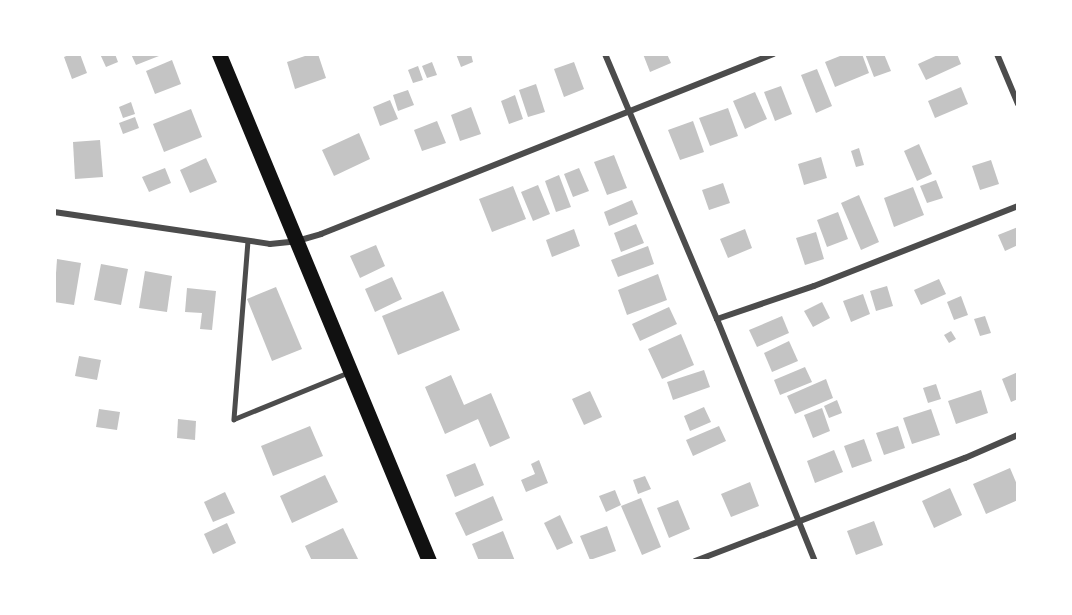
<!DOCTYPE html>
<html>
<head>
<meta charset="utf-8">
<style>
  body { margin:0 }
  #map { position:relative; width:1072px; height:615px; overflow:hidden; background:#fff; font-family:Signika,sans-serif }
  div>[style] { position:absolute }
  .building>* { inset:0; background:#c4c4c4 }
  .service>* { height:4.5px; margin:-2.25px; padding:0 2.25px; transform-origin:2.25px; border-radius:2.25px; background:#4c4c4c }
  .minor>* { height:6px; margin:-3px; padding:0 3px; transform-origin:3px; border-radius:3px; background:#4c4c4c }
  .primary>* { height:15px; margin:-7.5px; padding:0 7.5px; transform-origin:7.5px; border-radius:7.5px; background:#111 }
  span { translate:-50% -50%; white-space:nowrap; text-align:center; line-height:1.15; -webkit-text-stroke:4.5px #fff; paint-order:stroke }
  .frame { position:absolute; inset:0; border:56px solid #fff; pointer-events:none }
</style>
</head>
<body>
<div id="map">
  <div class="building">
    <i style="clip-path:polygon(71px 54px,80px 54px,87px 73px,72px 79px,64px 57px)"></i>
    <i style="clip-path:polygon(100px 54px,115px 54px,118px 62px,106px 67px)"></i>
    <i style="clip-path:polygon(131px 54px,164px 54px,136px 65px)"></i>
    <i style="clip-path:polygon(311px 54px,318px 54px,326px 78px,295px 89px,287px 62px)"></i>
    <i style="clip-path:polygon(456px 54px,471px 54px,473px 62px,461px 67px)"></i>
    <i style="clip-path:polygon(643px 54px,667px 54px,671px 63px,650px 72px)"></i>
    <i style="clip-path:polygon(845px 54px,862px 54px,869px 73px,835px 87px,825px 62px)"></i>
    <i style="clip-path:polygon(865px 54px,884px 54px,891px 71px,874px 77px)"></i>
    <i style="clip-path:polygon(940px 54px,957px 54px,961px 64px,926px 80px,918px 64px)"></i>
    <i style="clip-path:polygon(172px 60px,181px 84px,155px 94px,146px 71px)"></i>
    <i style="clip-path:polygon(432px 62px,437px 75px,427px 78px,422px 66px)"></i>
    <i style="clip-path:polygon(574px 62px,584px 89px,564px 97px,554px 69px)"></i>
    <i style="clip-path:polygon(418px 66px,423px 80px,413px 83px,408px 70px)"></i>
    <i style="clip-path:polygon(817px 69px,832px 106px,816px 113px,801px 75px)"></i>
    <i style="clip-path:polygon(536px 84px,545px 112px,528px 117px,519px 90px)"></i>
    <i style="clip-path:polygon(781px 86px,792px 114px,775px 121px,764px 92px)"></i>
    <i style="clip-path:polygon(961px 87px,968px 104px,935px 118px,928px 101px)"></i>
    <i style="clip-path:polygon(408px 90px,414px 105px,398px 111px,393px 95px)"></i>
    <i style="clip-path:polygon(755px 92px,767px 119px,745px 129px,733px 101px)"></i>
    <i style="clip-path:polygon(515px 95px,523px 119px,509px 124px,501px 101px)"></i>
    <i style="clip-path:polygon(390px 100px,398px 119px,380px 126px,373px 107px)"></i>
    <i style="clip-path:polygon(131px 102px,135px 114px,123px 118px,119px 107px)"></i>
    <i style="clip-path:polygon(471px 107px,481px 134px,460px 141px,451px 115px)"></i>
    <i style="clip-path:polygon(728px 108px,738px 136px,710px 146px,699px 118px)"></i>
    <i style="clip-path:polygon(191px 109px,202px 137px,164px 152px,153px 124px)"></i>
    <i style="clip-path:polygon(135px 117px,139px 128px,123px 134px,119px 123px)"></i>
    <i style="clip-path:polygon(437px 121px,446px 143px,422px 151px,414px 130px)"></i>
    <i style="clip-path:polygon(693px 121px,704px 152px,680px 160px,668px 130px)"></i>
    <i style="clip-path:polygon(359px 133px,370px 159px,334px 176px,322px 150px)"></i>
    <i style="clip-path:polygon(100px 140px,103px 177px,75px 179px,73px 142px)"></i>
    <i style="clip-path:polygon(919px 144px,932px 174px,917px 181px,904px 151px)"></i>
    <i style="clip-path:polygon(859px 148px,864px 165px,856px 167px,851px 151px)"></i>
    <i style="clip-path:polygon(614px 155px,627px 188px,607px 195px,594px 162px)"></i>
    <i style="clip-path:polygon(821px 157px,827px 178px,804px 185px,798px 164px)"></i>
    <i style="clip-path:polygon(206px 158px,217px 182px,190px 193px,180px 170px)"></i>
    <i style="clip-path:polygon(991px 160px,999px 184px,980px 190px,972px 166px)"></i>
    <i style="clip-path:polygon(165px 168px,171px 183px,149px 192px,142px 177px)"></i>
    <i style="clip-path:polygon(579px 168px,589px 191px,573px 197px,564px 174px)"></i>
    <i style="clip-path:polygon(559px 175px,571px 207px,556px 212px,545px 181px)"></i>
    <i style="clip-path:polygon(936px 180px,943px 198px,927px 203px,920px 186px)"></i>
    <i style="clip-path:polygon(723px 183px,730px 203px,709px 210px,702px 190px)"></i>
    <i style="clip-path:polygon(538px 185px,550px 214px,533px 221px,521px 192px)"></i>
    <i style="clip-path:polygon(513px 186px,526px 219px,492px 232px,479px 199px)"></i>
    <i style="clip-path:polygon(913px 187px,924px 215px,894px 227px,884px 198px)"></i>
    <i style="clip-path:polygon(859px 195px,879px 242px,861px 250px,841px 203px)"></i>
    <i style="clip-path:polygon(632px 200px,638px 214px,609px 226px,604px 212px)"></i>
    <i style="clip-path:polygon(838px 212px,848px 239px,827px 247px,817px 220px)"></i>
    <i style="clip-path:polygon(636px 224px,644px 243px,621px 252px,614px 233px)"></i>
    <i style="clip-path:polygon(1018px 227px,1018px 245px,1005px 251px,998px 235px)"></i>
    <i style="clip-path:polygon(574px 229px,580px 246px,552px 257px,546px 240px)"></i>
    <i style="clip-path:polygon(745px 229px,752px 248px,728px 258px,720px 239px)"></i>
    <i style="clip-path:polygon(816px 232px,824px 259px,805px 265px,796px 238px)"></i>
    <i style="clip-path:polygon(376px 245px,385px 266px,360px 278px,350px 256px)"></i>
    <i style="clip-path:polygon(648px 246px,654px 264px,618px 277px,611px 260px)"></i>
    <i style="clip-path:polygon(57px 259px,81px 263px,74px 305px,54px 302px)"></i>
    <i style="clip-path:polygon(101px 264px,128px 269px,121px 305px,94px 300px)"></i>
    <i style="clip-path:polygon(145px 271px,172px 276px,167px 312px,139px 308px)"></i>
    <i style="clip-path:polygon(658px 274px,667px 300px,627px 315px,618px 290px)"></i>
    <i style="clip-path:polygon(392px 277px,402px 299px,375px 312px,365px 289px)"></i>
    <i style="clip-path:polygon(939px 279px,946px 294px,921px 305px,914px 290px)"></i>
    <i style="clip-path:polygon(887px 286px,893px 306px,876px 311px,870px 291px)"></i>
    <i style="clip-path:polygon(276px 287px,302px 349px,272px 361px,247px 299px)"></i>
    <i style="clip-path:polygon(187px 288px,216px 291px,212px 330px,200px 329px,202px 313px,185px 312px)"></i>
    <i style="clip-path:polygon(443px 291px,460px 330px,398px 355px,382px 316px)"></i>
    <i style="clip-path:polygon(863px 294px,870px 314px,851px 322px,843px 301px)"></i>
    <i style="clip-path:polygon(961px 296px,968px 315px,954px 320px,947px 302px)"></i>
    <i style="clip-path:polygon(822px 302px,830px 318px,813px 327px,804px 311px)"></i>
    <i style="clip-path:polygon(669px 307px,677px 324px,640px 341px,632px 324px)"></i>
    <i style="clip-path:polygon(782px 316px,789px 333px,757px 347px,749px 330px)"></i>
    <i style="clip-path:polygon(985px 316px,991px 333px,980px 336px,974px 319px)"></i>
    <i style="clip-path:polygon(951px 331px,956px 339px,949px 343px,944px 335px)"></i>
    <i style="clip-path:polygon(681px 334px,694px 365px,662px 379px,648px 349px)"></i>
    <i style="clip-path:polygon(789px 341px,798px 361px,772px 372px,764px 353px)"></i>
    <i style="clip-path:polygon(79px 356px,101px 360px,97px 380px,75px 376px)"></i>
    <i style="clip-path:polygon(805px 367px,812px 382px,780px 395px,774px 380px)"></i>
    <i style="clip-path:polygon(704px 370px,710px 387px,673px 400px,667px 382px)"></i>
    <i style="clip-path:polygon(1018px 372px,1018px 399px,1011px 402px,1002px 379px)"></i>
    <i style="clip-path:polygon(451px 375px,464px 405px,491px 393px,510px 438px,490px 447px,478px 419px,445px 434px,425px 387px)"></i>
    <i style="clip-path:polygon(826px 379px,833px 398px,795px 414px,787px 396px)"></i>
    <i style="clip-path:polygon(936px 384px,941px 399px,928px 403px,923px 388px)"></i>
    <i style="clip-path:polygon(981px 390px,988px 413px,956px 424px,948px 401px)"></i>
    <i style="clip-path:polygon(590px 391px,602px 417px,584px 425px,572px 399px)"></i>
    <i style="clip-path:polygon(837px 400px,842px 413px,829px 418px,824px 406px)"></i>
    <i style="clip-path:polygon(704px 407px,711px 422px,690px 431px,684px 416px)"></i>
    <i style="clip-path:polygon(822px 408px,830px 431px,813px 438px,804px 415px)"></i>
    <i style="clip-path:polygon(99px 409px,120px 412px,117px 430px,96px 427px)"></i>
    <i style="clip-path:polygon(931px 409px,940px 435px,912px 444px,903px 418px)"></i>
    <i style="clip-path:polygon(178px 419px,196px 421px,195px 440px,177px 438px)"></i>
    <i style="clip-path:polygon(310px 426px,323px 456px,273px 476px,261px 446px)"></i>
    <i style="clip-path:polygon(719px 426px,726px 441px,693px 456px,686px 440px)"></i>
    <i style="clip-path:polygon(898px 426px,905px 448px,884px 455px,876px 433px)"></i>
    <i style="clip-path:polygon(864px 439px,872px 461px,852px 468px,844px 446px)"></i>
    <i style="clip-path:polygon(834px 450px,843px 472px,815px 483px,807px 461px)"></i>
    <i style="clip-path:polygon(539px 460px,548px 483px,526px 492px,521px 480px,535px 474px,531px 464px)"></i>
    <i style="clip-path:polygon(475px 463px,484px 485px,455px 497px,446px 475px)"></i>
    <i style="clip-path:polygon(1010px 468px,1018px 487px,1018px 500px,986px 514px,973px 484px)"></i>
    <i style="clip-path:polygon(325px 475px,338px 502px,292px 523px,280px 496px)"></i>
    <i style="clip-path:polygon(645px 476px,651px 489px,638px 494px,633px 480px)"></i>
    <i style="clip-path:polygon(750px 482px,759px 506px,731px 517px,721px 494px)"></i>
    <i style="clip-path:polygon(950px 488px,962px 515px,934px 528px,922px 501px)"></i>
    <i style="clip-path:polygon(615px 490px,621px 505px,606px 512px,599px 496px)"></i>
    <i style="clip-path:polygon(225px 492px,235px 513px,213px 522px,204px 502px)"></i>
    <i style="clip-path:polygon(493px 496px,503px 520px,466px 536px,455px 513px)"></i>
    <i style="clip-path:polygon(641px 498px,661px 547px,642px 555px,621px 506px)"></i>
    <i style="clip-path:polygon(678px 500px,690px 529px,669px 538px,657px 508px)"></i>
    <i style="clip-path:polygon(560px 515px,573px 543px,557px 550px,544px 523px)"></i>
    <i style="clip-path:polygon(874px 521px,883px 545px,856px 555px,847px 531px)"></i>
    <i style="clip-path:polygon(227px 523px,236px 543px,213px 554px,204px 534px)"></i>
    <i style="clip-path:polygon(607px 526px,616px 551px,590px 560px,580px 536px)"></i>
    <i style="clip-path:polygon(343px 528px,359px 561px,312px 561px,305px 546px)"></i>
    <i style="clip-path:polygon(503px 531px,515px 561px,479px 561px,472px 544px)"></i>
  </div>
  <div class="service">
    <i style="left:248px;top:241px;width:179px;rotate:94.5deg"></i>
    <i style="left:234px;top:419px;width:124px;rotate:-22.2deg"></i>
  </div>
  <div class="minor">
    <i style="left:605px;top:54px;width:288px;rotate:67.1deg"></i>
    <i style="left:717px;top:319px;width:261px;rotate:68deg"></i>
    <i style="left:997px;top:54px;width:54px;rotate:67.2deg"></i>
    <i style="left:54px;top:212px;width:218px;rotate:8.4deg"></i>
    <i style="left:270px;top:244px;width:27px;rotate:-6deg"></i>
    <i style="left:297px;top:241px;width:25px;rotate:-16deg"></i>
    <i style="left:321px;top:234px;width:487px;rotate:-21.7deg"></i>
    <i style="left:717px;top:319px;width:102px;rotate:-18.8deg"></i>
    <i style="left:814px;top:286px;width:219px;rotate:-21.4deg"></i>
    <i style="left:695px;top:561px;width:289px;rotate:-20.9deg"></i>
    <i style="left:965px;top:458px;width:58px;rotate:-23.5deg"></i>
  </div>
  <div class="primary">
    <i style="left:219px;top:54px;width:549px;rotate:67.5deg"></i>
  </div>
  <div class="frame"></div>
</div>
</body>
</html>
